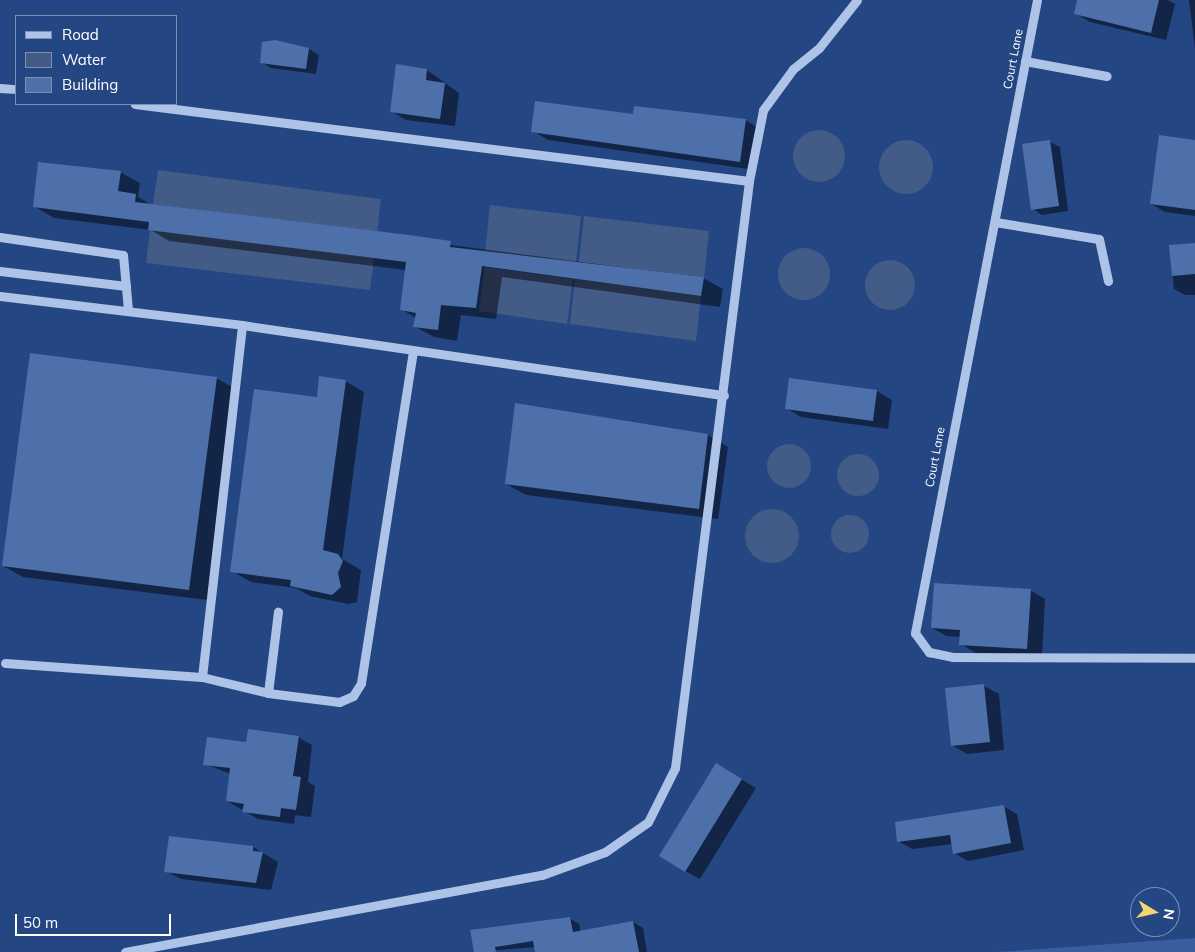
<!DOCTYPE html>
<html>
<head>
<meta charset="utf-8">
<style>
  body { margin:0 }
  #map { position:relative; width:1195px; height:952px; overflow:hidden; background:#244683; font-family:Mulish,sans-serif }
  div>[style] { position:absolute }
  .green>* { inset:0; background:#395ea0 }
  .water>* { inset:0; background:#425b87 }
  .round { border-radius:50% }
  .shadow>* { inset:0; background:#0007 }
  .building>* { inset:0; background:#4d70ab }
  .minor>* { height:9px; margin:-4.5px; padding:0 4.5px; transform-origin:4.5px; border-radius:4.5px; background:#adc3e7 }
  span { translate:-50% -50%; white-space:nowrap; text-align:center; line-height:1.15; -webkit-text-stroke:4.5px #244683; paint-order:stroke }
  .street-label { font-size:12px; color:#fff }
  .legend { position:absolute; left:15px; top:15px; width:162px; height:90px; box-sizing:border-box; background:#244683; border:1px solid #7c90b5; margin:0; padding:6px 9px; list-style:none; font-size:15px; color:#fff }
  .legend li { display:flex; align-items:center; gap:10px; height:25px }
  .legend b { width:25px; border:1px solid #7c90b5 }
  .north { position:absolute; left:1130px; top:887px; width:50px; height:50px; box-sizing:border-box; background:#244683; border:1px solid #7c90b5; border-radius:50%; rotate:99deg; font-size:14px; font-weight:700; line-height:20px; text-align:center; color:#fff }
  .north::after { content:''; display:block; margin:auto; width:18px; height:22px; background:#f2d771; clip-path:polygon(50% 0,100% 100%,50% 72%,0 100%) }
  .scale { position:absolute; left:15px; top:914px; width:156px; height:22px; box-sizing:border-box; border:2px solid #fff; border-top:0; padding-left:6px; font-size:15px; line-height:18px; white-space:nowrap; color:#fff; -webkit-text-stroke:4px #244683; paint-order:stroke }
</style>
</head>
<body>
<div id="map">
  <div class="green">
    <i style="clip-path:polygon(1195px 938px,1195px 952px,994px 952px,1014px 951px)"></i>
  </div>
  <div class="water">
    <i class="round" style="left:793px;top:130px;width:52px;height:52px"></i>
    <i class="round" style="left:879px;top:140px;width:54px;height:54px"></i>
    <i style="clip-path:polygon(158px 170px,381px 199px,377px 233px,153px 204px)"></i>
    <i style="clip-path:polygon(490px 205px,581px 216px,576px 262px,485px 251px)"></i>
    <i style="clip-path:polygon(584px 216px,709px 231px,704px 277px,579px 262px)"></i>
    <i style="clip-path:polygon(150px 230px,374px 258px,370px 290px,146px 263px)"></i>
    <i class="round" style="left:778px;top:248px;width:52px;height:52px"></i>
    <i class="round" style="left:865px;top:260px;width:50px;height:50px"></i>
    <i style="clip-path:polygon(485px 267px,573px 279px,567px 324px,479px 311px)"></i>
    <i style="clip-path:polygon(575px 279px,701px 296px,696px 341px,570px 324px)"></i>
    <i class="round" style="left:767px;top:444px;width:44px;height:44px"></i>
    <i class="round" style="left:837px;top:454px;width:42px;height:42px"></i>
    <i class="round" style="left:745px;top:509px;width:54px;height:54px"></i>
    <i class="round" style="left:831px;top:515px;width:38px;height:38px"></i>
  </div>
  <div class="shadow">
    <i style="clip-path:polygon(1079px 0,1168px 0,1175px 4px,1166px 40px,1090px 22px,1075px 13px)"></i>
    <i style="clip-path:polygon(1189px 0,1195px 0,1195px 49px)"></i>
    <i style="clip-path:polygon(309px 49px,319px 55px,316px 74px,271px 68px,261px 62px)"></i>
    <i style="clip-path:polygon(427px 70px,459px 93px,455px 126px,406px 120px,391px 111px)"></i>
    <i style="clip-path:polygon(634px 115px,745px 120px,760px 129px,755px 170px,548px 140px,533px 131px)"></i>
    <i style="clip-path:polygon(1195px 141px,1195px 216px,1165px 212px,1151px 204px)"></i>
    <i style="clip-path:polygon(1050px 142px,1060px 147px,1068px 211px,1042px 215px,1033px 209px)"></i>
    <i style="clip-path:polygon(120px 172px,140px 183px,138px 197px,153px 206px,703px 278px,723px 289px,720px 307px,502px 277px,496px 319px,461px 315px,457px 341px,434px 337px,414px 326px,416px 318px,401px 309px,406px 270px,169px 241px,151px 230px,54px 218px,34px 206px)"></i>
    <i style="clip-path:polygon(1195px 244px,1195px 295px,1185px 295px,1174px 289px,1170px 246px)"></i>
    <i style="clip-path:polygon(216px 378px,236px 389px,208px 600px,23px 577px,3px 566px)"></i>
    <i style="clip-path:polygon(345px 381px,364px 392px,342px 559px,361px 570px,357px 602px,348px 604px,310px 596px,296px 588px,251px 582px,232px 571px)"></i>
    <i style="clip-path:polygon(877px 391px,892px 400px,888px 429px,801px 417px,786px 408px)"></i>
    <i style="clip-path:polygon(516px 404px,708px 435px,728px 447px,718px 519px,526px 495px,506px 484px)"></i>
    <i style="clip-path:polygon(1030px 590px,1045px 599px,1042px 657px,976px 653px,961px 644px,961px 637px,947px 636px,932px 628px)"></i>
    <i style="clip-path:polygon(984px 686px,999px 694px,1004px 750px,967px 754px,952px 745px)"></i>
    <i style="clip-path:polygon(298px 737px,312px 745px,308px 782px,315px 786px,311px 817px,295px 815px,294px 824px,258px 819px,227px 801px,231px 774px,205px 764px,247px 743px)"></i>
    <i style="clip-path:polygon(717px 765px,756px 788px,700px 879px,685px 871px)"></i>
    <i style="clip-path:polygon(1003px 806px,1017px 814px,1024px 850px,968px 861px,954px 853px,953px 844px,912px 849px,898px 841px)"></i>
    <i style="clip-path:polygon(253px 847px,278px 862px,271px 890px,181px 879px,166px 871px)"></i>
    <i style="clip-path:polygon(569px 918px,579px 924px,581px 932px,633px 922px,643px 928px,647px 952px,536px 952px,535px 947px,475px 952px)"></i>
  </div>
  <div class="building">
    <i style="clip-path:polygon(1077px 0,1159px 0,1151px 33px,1074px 14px)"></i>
    <i style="clip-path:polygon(275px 40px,309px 48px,306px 69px,260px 63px,262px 42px)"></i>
    <i style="clip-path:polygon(396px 64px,427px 69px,426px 80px,445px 83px,440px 119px,390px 112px)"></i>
    <i style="clip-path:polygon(535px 101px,633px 114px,634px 106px,746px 119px,740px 162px,531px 132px)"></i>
    <i style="clip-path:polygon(1159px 135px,1195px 140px,1195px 210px,1150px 204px)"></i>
    <i style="clip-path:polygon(1050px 140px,1059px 206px,1031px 210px,1022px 144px)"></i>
    <i style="clip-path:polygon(38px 162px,121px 171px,118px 191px,136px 194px,135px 202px,409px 235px,451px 241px,450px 247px,704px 277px,701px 296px,482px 266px,476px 308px,441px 305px,438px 330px,413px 327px,416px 313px,400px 310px,406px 262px,148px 230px,149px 222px,33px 207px)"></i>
    <i style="clip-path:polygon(1195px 243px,1195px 274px,1172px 276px,1169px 245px)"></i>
    <i style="clip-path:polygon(30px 353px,217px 377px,189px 590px,2px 566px)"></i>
    <i style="clip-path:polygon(319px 376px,346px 380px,323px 550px,338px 554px,343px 561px,338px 573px,341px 587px,332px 595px,290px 586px,291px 580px,230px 572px,254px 389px,317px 397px)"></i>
    <i style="clip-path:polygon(789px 378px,877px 390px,873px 421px,785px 409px)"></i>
    <i style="clip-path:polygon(515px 403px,708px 434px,699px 509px,505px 484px)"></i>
    <i style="clip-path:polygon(934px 583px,1031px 589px,1027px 649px,959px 645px,960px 630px,931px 628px)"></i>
    <i style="clip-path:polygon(984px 684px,990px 742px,951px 746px,945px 688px)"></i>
    <i style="clip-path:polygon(248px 729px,299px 736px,293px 776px,301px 777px,296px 810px,281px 808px,280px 817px,242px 812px,244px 804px,226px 801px,230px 768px,203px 765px,207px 737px,246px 742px)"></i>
    <i style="clip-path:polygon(716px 763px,742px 779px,685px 872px,659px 856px)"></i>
    <i style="clip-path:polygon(1004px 805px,1011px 843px,953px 854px,950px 835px,897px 842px,895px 822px)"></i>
    <i style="clip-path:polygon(169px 836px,253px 846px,253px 851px,263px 852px,256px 883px,164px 872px)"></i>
    <i style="clip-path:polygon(570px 917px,573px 932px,633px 921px,639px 952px,535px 952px,533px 941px,495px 947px,496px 952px,474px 952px,470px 930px)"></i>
  </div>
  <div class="minor">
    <i style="left:1037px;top:0;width:645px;rotate:100.91deg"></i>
    <i style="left:915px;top:633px;width:24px;rotate:54deg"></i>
    <i style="left:929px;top:652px;width:25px;rotate:12deg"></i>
    <i style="left:953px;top:657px;width:242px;rotate:0.2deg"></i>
    <i style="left:1025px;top:61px;width:83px;rotate:10.4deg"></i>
    <i style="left:0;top:88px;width:16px;rotate:4deg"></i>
    <i style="left:749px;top:181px;width:72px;rotate:-78.8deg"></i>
    <i style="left:763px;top:110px;width:51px;rotate:-53.8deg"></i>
    <i style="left:793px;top:69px;width:33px;rotate:-39deg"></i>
    <i style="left:819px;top:48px;width:61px;rotate:-51.6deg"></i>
    <i style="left:995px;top:222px;width:105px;rotate:9.3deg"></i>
    <i style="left:1099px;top:239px;width:43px;rotate:77.9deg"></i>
    <i style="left:0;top:237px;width:124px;rotate:8.3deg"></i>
    <i style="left:123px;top:255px;width:55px;rotate:84.8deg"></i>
    <i style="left:0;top:271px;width:127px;rotate:6.8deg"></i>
    <i style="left:0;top:296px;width:244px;rotate:6.8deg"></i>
    <i style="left:242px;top:325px;width:487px;rotate:8.3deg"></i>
    <i style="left:5px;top:663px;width:197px;rotate:4.1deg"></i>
    <i style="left:202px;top:677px;width:68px;rotate:13.6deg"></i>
    <i style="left:268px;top:693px;width:72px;rotate:7.2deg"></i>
    <i style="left:339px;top:702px;width:15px;rotate:-23deg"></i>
    <i style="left:353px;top:696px;width:15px;rotate:-58deg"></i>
    <i style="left:361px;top:683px;width:335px;rotate:-81.1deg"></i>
    <i style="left:202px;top:677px;width:354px;rotate:-83.5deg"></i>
    <i style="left:268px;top:693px;width:82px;rotate:-83deg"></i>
    <i style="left:125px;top:952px;width:424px;rotate:-10.5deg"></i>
    <i style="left:542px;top:875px;width:67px;rotate:-20.1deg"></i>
    <i style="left:605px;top:852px;width:52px;rotate:-34.9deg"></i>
    <i style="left:648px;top:822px;width:60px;rotate:-63.4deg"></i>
    <i style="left:675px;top:768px;width:592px;rotate:-82.81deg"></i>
    <i style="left:749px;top:181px;width:619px;rotate:-172.85deg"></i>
  </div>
  <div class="street-label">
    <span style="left:1013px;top:59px;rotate:-79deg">Court Lane</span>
    <span style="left:935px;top:457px;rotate:-79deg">Court Lane</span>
  </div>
  <ul class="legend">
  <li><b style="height:6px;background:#adc3e7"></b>Road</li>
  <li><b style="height:14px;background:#425b87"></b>Water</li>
  <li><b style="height:14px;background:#4d70ab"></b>Building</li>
  </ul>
  <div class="north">N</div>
  <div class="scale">50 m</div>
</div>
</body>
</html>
